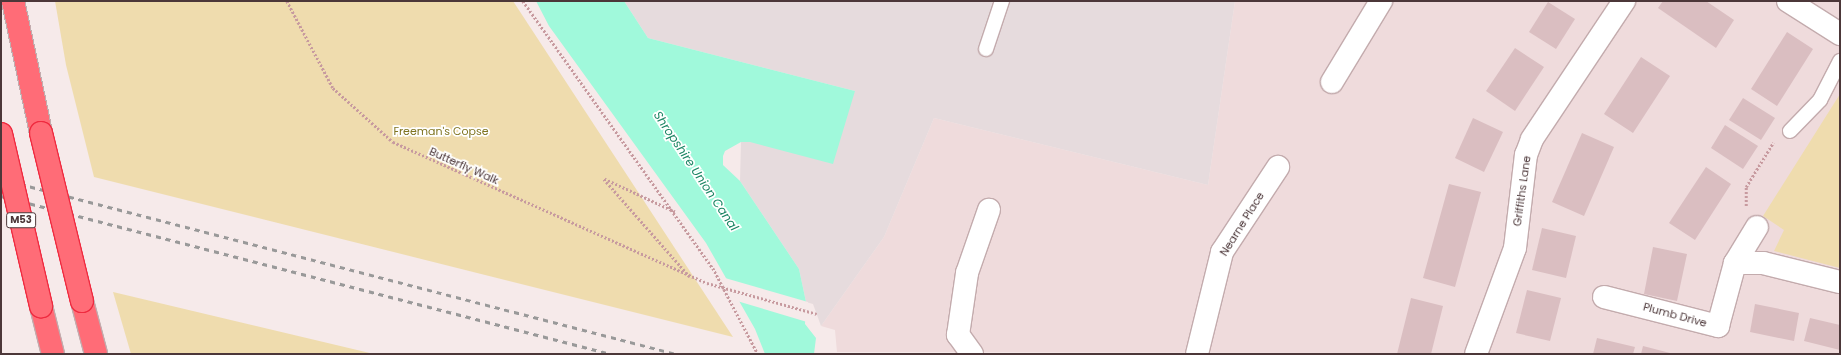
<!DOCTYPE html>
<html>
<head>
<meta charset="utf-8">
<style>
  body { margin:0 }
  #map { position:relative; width:1841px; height:355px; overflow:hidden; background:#f6eaea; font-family:Poppins,sans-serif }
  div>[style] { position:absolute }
  .residential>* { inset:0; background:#efdbdc }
  .industrial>* { inset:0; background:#e6dbdd }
  .green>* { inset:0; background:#efdcae }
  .water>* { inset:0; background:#a0f9db }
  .pier>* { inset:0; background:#f6eaea }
  .building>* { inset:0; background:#dabec1 }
  .path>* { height:2.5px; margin-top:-1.25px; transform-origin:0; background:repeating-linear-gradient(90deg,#c79a9f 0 2px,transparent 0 4px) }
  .roads { filter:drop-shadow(1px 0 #c3abad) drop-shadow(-1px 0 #c3abad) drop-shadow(0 1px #c3abad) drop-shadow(0 -1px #c3abad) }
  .service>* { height:14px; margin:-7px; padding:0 7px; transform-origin:7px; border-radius:7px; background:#fff }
  .minor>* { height:22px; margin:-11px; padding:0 11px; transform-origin:11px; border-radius:11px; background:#fff }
  .motorway>* { height:22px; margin:-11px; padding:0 11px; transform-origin:11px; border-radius:11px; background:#ff6c77 }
  .rail>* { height:3px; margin-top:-1.5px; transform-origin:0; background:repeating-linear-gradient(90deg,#999 0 5px,transparent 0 10px) }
  .path-bridge>* { height:2.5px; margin-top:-1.25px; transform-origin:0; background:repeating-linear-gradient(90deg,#c79a9f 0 2px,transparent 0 4px) }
  .bridges { filter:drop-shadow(1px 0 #ef2b40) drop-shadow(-1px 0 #ef2b40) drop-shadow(0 1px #ef2b40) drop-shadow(0 -1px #ef2b40) }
  .motorway-bridge>* { height:22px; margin:-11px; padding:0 11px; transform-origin:11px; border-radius:11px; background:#ff6c77 }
  span { translate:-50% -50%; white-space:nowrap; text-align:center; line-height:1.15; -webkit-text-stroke:3.5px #fff; paint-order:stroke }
  .shield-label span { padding:1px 3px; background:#fff; border:1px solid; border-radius:3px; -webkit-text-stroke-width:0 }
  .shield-label { font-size:10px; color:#4c3739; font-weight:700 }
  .park-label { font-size:11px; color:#7f7421 }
  .street-label { font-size:11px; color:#4c3739 }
  .water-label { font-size:12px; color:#1c8664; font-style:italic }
  .frame { position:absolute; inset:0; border:2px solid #4c3739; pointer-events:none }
</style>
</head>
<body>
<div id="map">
  <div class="residential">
    <i style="clip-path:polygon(1235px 1px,1840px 1px,1840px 354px,837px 352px,835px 330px,821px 326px,884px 237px,934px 118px,1208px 185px)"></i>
  </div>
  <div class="industrial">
    <i style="clip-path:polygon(624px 1px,1235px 1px,1208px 185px,934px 118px,884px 237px,821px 326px,813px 304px,806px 302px,799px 269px,740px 181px,741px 142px,750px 142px,855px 91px,648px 38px)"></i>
  </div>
  <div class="green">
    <i style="clip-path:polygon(55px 1px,513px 1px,733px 337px,94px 177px,66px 65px)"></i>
    <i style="clip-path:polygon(1840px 94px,1840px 268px,1774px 251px,1784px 230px,1763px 216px)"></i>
    <i style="clip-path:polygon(113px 292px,374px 354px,131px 354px)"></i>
  </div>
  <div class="water">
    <i style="clip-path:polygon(536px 1px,624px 1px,648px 38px,855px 91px,833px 164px,750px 142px,741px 142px,725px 151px,723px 156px,723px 165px,740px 181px,799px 269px,806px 302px,805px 324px,816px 338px,814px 354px,765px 354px,755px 329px,706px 243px,549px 26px)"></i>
  </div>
  <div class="pier">
    <i style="clip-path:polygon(725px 278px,808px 302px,807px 322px,737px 301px)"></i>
  </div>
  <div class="building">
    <i style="clip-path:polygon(1663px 1px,1706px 1px,1734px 20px,1716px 48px,1658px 8px)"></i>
    <i style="clip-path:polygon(1548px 2px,1575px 19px,1556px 49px,1529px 32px)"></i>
    <i style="clip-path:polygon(1787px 32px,1813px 49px,1777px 106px,1751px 89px)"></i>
    <i style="clip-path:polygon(1515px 48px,1544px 67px,1515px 111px,1486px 91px)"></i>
    <i style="clip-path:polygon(1641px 57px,1670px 76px,1633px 133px,1604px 114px)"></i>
    <i style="clip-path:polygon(1743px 98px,1775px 118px,1761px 140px,1729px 120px)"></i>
    <i style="clip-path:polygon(1473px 118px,1503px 132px,1484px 172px,1455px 158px)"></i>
    <i style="clip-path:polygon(1725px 125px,1758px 146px,1743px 169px,1711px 148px)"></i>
    <i style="clip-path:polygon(1582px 133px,1614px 147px,1584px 216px,1552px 202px)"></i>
    <i style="clip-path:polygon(1706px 167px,1731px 184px,1695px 240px,1669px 223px)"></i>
    <i style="clip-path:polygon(1449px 184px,1481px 192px,1455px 287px,1423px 278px)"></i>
    <i style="clip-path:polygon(1542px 228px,1576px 236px,1566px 278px,1532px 270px)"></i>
    <i style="clip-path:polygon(1653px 247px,1687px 254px,1677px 301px,1644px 294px)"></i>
    <i style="clip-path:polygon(1527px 290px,1561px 298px,1550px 341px,1516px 333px)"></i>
    <i style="clip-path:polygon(1411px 298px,1443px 306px,1431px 354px,1397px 354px)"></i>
    <i style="clip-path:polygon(1755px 304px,1799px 313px,1794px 341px,1750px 332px)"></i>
    <i style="clip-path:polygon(1810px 318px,1840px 325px,1840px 350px,1804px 341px)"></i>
    <i style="clip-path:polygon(1597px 338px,1635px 347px,1633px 354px,1593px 354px)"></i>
    <i style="clip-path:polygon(1643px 346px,1670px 353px,1670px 354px,1641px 354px)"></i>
  </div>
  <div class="path">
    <i style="left:287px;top:1px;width:98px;rotate:62.1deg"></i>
    <i style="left:333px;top:88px;width:81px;rotate:42deg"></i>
    <i style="left:393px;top:142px;width:344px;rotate:24.2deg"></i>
    <i style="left:523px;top:1px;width:328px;rotate:54.6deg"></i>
    <i style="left:713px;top:268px;width:97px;rotate:62.4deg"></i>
    <i style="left:1746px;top:206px;width:19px;rotate:-90deg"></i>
    <i style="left:1746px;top:187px;width:52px;rotate:-58.5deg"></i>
    <i style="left:675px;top:212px;width:78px;rotate:-155.1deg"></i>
    <i style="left:604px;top:179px;width:132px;rotate:48.7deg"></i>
  </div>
  <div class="roads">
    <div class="service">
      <i style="left:986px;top:49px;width:51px;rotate:-71.6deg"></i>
      <i style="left:1790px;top:131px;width:43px;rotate:-45.9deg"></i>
      <i style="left:1820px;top:100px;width:44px;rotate:-62.9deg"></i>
    </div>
    <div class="minor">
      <i style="left:1788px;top:1px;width:62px;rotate:32.4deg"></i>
      <i style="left:1332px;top:82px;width:95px;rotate:-58.8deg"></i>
      <i style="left:1735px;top:263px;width:42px;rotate:-58.6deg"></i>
      <i style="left:1604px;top:297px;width:118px;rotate:14.3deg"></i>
      <i style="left:1718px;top:326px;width:65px;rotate:-74.9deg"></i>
      <i style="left:1735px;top:263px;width:28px"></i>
      <i style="left:1763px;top:263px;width:79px;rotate:13.9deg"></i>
      <i style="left:972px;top:354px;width:24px;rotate:-126deg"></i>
      <i style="left:958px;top:335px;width:63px;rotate:-81.7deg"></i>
      <i style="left:967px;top:273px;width:67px;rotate:-70.8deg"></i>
      <i style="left:1197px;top:354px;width:105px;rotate:-76.2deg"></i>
      <i style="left:1222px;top:252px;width:102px;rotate:-56.6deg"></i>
      <i style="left:1476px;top:354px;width:113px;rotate:-69.8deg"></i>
      <i style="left:1515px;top:248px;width:94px;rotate:-83.3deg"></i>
      <i style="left:1526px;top:155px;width:17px;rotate:-69deg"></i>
      <i style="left:1532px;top:139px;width:166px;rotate:-56.3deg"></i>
    </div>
    <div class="motorway">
      <i style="left:13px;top:1px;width:135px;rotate:78deg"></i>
      <i style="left:82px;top:301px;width:55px;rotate:75.2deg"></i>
      <i style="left:41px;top:306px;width:49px;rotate:76deg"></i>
    </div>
  </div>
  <div class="rail">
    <i style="left:1px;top:179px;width:697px;rotate:14.53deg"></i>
    <i style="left:1px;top:196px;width:630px;rotate:14.52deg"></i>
  </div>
  <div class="path-bridge">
    <i style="left:707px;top:283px;width:114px;rotate:15.7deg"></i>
  </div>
  <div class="bridges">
    <div class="motorway-bridge">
      <i style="left:41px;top:133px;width:173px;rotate:76.3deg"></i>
      <i style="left:1px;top:134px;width:177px;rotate:76.9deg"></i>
    </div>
  </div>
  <div class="shield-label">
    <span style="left:21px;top:220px">M53</span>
  </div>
  <div class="park-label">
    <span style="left:441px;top:131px">Freeman's Copse</span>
  </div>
  <div class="street-label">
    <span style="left:464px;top:166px;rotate:24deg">Butterfly Walk</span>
    <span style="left:1522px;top:191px;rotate:-82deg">Griffiths Lane</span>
    <span style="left:1242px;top:224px;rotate:-58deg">Nearne Place</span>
    <span style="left:1675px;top:315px;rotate:15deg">Plumb Drive</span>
  </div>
  <div class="water-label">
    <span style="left:696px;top:171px;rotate:56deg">Shropshire Union Canal</span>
  </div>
  <div class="frame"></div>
</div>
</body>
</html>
